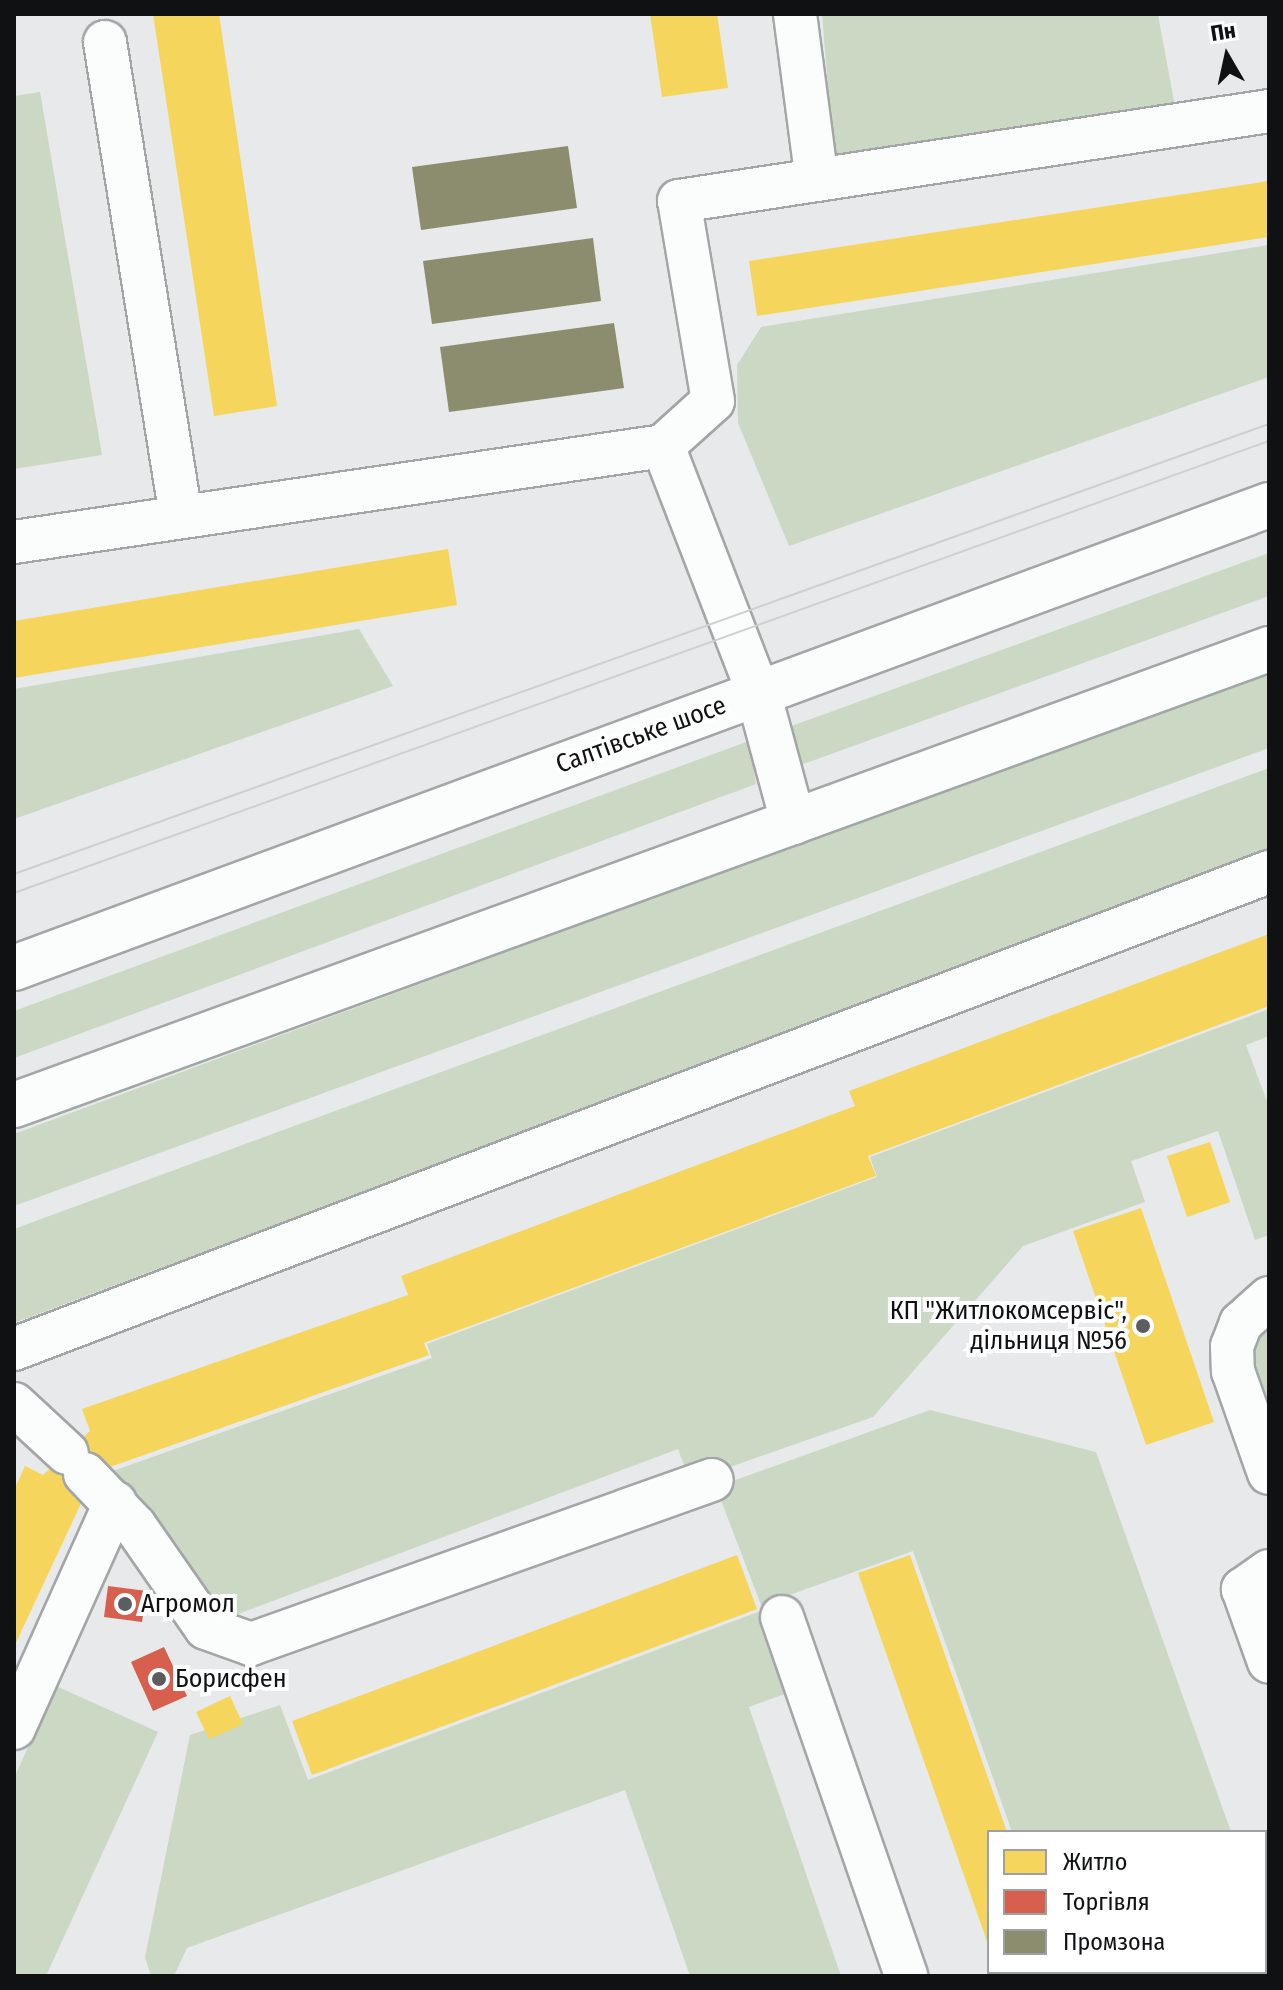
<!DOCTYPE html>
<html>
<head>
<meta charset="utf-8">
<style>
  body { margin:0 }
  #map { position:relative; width:1283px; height:1990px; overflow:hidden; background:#e7e9eb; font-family:"Fira Sans Condensed",sans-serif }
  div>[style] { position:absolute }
  .green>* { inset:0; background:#cbd8c4 }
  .homes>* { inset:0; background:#f6d55c }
  .shops>* { inset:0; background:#d6604d }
  .industry>* { inset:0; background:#8c8c6e }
  .roads { filter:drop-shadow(2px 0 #a4a5a7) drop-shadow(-2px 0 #a4a5a7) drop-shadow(0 2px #a4a5a7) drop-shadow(0 -2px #a4a5a7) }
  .minor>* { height:42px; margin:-21px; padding:0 21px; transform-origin:21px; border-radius:21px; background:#fbfcfc }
  .major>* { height:44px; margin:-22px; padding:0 22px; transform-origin:22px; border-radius:22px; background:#fbfcfc }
  .tram>* { height:2px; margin:-1px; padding:0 1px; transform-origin:1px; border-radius:1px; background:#cecfcf }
  .dots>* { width:22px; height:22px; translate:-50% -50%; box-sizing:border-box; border:4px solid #fff; border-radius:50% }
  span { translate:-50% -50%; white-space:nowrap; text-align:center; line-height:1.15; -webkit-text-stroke:8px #fff; paint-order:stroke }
  .street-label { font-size:26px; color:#101113 }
  .poi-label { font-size:26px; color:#101113 }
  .right { translate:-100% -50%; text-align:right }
  .left { translate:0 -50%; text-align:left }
  .frame { position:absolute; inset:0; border:16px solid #101113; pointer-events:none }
  .legend { position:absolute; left:987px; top:1830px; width:280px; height:144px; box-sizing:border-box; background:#fff; border:2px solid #9fa0a1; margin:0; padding:10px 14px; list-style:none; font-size:24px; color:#101113 }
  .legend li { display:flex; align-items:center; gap:16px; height:40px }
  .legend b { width:40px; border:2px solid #9fa0a1 }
  .north { position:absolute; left:1187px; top:16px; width:80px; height:80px; -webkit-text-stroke:6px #fff; paint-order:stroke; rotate:351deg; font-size:22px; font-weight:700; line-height:32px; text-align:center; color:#101113 }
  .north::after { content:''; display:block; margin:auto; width:28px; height:36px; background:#101113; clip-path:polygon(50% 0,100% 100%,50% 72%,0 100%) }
</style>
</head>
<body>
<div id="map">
  <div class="green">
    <i style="clip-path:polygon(822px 14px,1158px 15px,1176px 112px,834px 161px)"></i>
    <i style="clip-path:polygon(40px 92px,102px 455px,14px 469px,14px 96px)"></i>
    <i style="clip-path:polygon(1269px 245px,1269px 377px,789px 546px,738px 423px,737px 365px,761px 327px)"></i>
    <i style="clip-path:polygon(1269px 553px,1269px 596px,795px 767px,786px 728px)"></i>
    <i style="clip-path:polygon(359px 629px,393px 686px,14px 819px,14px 689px)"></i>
    <i style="clip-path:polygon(1269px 670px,1269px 748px,14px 1206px,14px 1134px)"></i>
    <i style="clip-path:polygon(749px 741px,756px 784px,14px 1058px,14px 1011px)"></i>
    <i style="clip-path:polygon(1269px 768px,1269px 852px,14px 1323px,14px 1229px)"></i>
    <i style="clip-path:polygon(1269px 1009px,1269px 1036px,1246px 1045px,1269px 1107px,1269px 1235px,1255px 1240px,1218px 1131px,1131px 1161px,1145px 1202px,1023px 1246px,873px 1417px,690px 1481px,678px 1449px,222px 1620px,110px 1472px,432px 1358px,427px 1344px,877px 1177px,870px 1157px)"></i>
    <i style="clip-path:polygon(1269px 1332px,1269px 1402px,1247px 1340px)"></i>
    <i style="clip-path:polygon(930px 1410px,1096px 1452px,1231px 1832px,1012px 1832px,913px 1551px,761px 1605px,716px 1487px)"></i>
    <i style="clip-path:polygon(769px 1608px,796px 1690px,749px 1707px,841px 1976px,690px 1976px,625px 1790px,187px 1948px,174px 1976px,151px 1976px,145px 1957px,190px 1735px,280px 1705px,308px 1780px)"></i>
    <i style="clip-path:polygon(56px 1686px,158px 1732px,46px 1976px,14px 1976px,14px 1778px)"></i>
    <i style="clip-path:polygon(1265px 1927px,1269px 1976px,1061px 1972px,1265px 1972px)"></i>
  </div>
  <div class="homes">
    <i style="clip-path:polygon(153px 14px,219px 14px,277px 406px,214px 416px)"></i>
    <i style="clip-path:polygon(650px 14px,717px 14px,728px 88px,662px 97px)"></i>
    <i style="clip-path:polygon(1269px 181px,1269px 237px,757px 316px,749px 261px)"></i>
    <i style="clip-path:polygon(448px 549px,457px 605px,14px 678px,14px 621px)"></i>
    <i style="clip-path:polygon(1269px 934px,1269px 1006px,868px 1156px,876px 1176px,424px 1343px,429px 1355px,104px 1469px,100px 1459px,85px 1474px,85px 1495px,14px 1647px,14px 1490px,25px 1466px,43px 1475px,90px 1431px,82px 1409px,408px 1295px,401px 1276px,855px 1106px,849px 1091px)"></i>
    <i style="clip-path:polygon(1210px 1142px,1230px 1202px,1187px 1217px,1167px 1156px)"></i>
    <i style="clip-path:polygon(1141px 1208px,1214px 1422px,1146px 1445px,1073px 1231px)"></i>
    <i style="clip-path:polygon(737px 1555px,757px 1609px,312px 1775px,292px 1721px)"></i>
    <i style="clip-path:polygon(910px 1555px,1007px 1832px,989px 1832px,989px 1947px,858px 1573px)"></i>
    <i style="clip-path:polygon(230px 1696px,243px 1724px,209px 1739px,196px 1712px)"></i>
    <i style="clip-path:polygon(997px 1972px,1056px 1972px,1057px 1976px,999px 1976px)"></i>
  </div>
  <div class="shops">
    <i style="clip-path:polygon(108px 1586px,147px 1591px,142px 1622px,104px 1617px)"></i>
    <i style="clip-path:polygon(164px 1647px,187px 1696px,153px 1711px,131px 1662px)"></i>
  </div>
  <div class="industry">
    <i style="clip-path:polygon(568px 146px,577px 208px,421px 230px,412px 167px)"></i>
    <i style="clip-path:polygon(593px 238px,601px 301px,432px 324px,423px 261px)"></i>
    <i style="clip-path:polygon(614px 323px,624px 388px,449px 412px,440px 347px)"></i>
  </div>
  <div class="roads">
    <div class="minor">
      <i style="left:795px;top:14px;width:167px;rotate:82.5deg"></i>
      <i style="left:105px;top:42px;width:479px;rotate:80.9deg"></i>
      <i style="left:663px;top:446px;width:67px;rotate:-42deg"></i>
      <i style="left:713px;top:401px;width:203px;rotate:-99.6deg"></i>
      <i style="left:679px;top:201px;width:597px;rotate:-8.67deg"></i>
      <i style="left:14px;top:542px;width:656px;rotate:-8.41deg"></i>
      <i style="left:663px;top:446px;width:264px;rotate:68.9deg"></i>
      <i style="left:1269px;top:1298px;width:38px;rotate:138deg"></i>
      <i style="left:1241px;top:1323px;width:25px;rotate:111deg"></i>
      <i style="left:1232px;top:1346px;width:25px;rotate:88deg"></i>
      <i style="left:1233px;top:1371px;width:108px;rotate:70.6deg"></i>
      <i style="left:14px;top:1349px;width:1343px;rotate:-20.81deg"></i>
      <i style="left:14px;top:1404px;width:72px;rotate:42.8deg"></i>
      <i style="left:85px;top:1474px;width:72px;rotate:46.1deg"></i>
      <i style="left:135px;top:1526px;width:124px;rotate:55.2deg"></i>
      <i style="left:206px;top:1628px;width:48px;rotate:19.6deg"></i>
      <i style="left:251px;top:1644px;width:489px;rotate:-19.6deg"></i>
      <i style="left:1269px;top:1571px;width:32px;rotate:145deg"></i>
      <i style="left:1243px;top:1589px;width:77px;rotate:70.4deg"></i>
      <i style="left:782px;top:1617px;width:380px;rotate:70.9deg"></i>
      <i style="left:14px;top:1728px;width:247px;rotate:-65.8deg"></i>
    </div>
    <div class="major">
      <i style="left:758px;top:692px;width:135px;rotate:74.9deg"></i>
      <i style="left:14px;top:968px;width:1338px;rotate:-20.25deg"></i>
      <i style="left:14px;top:1105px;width:1335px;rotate:-19.97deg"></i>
    </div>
  </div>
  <div class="tram">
    <i style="left:14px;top:874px;width:1333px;rotate:-19.73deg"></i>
    <i style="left:14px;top:893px;width:1334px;rotate:-19.81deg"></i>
  </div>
  <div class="dots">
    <i style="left:1143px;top:1326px;background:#5b5d5f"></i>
    <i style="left:125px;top:1604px;background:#5b5d5f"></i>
    <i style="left:159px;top:1679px;background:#5b5d5f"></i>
  </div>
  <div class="street-label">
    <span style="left:641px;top:735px;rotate:-20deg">Салтівське шосе</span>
  </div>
  <div class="poi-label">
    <span class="right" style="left:1127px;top:1326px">КП "Житлокомсервіс",<br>дільниця №56</span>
    <span class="left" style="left:141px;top:1604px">Агромол</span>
    <span class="left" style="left:175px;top:1679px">Борисфен</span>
  </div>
  <div class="frame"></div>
  <ul class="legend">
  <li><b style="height:22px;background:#f6d55c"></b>Житло</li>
  <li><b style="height:22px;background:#d6604d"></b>Торгівля</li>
  <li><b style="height:22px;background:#8c8c6e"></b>Промзона</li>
  </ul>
  <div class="north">Пн</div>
</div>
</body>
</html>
